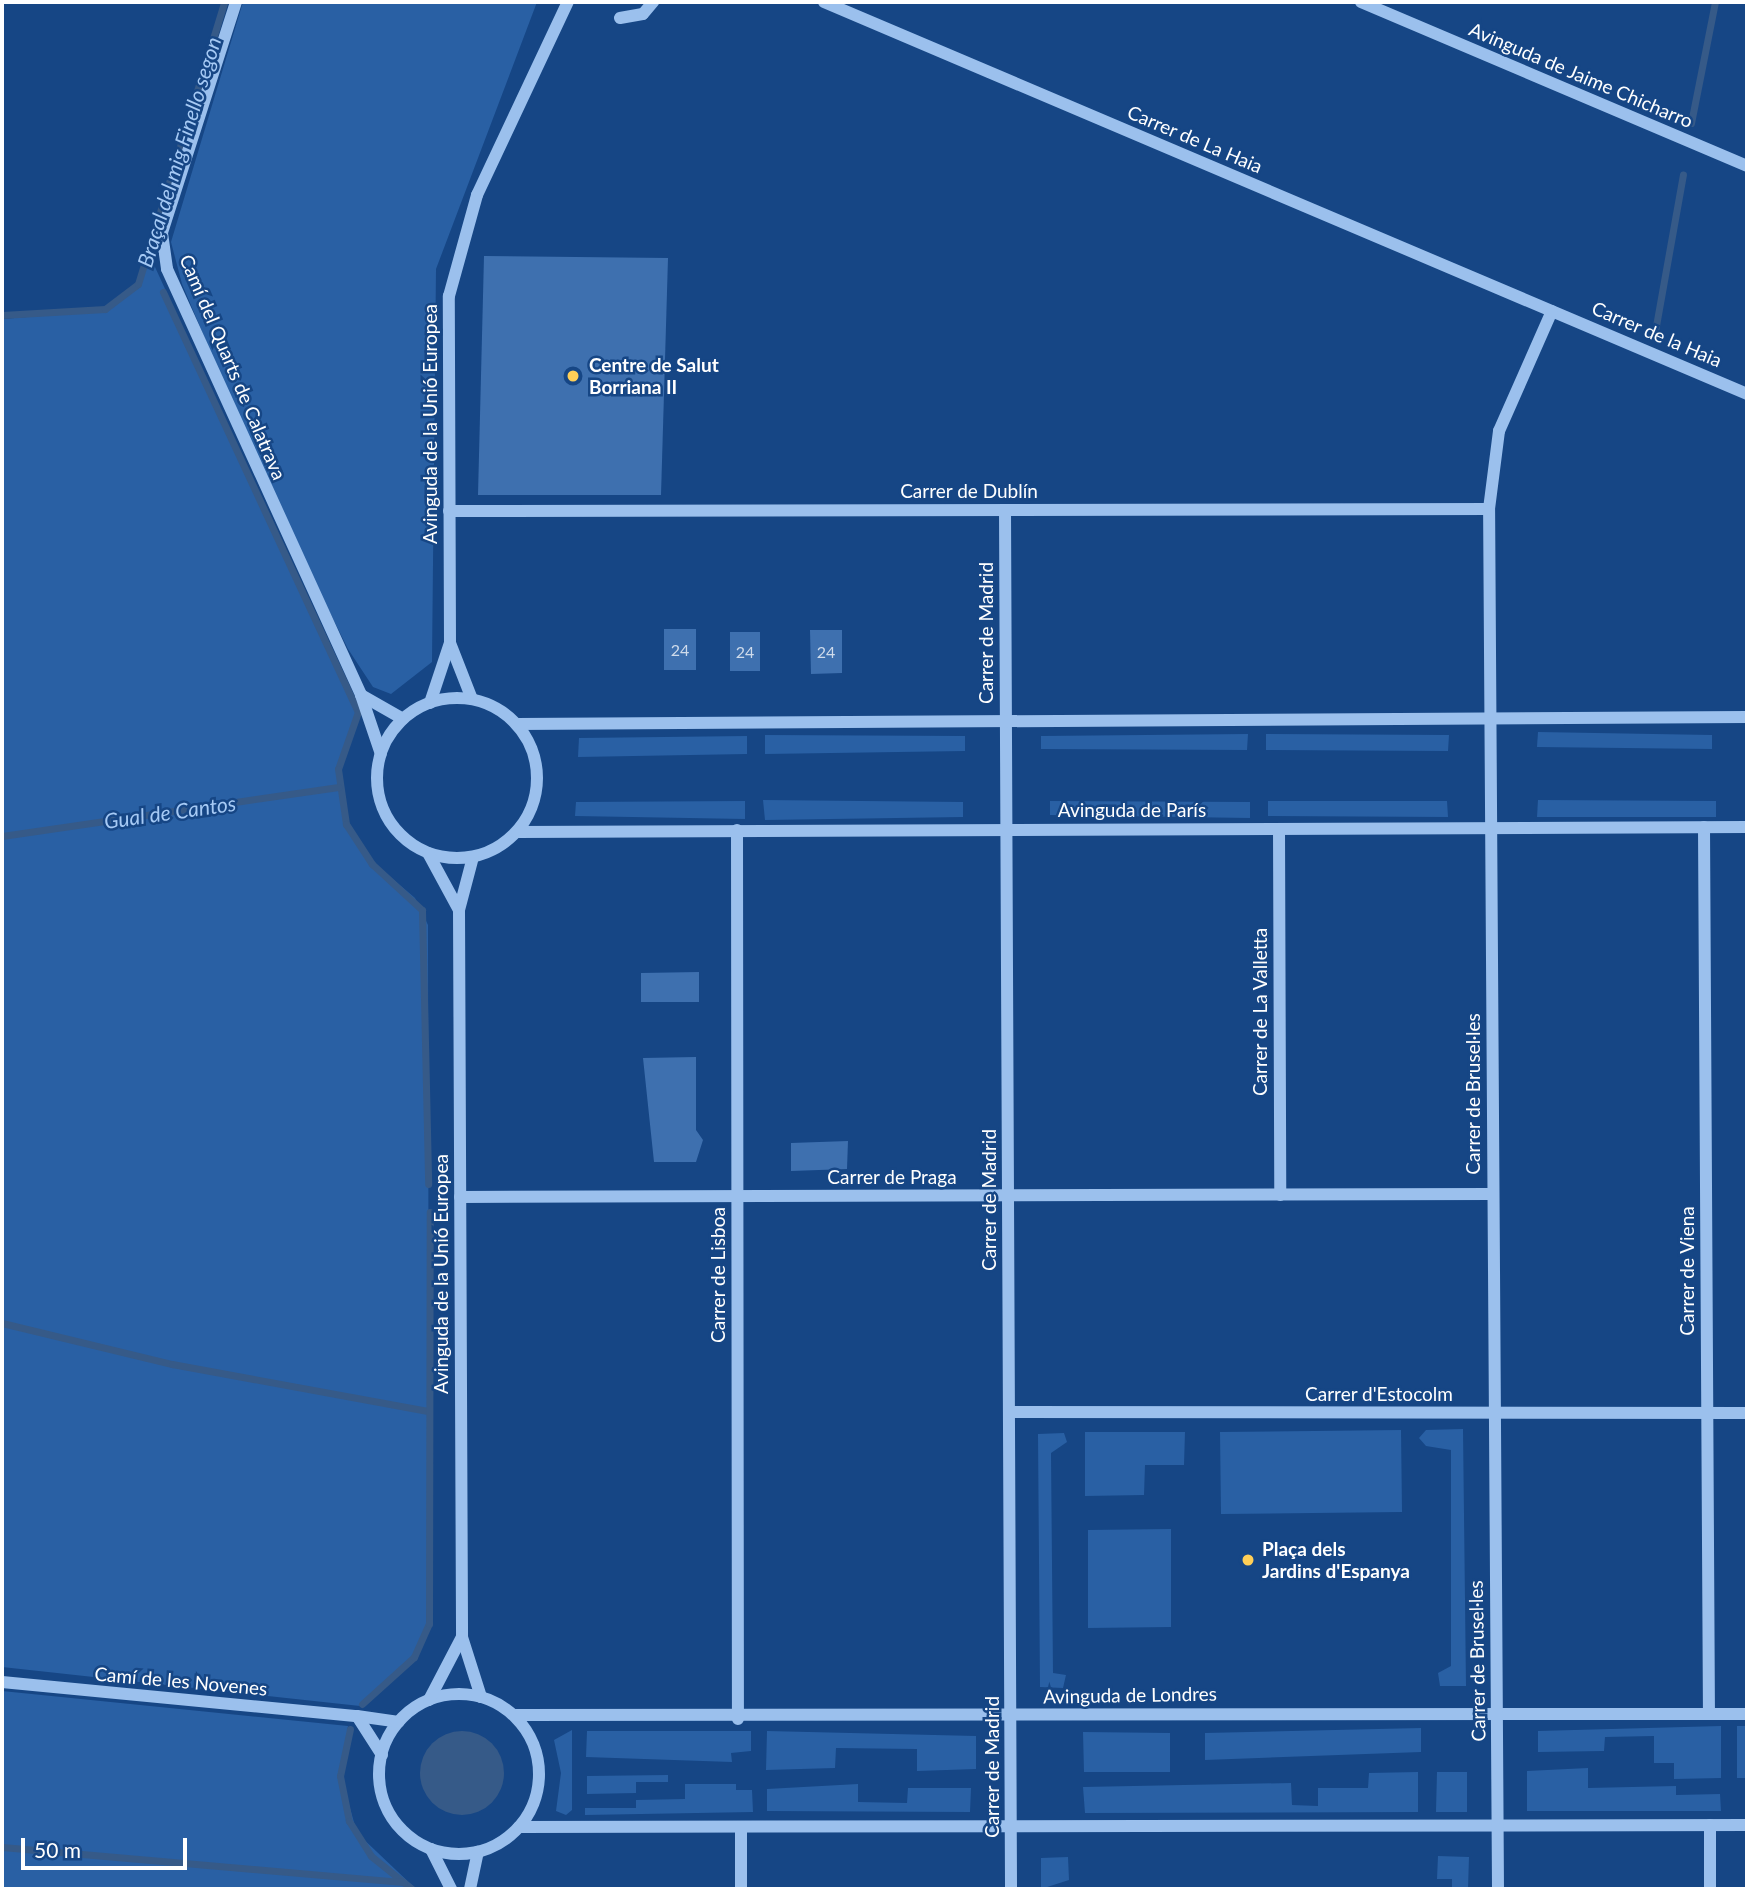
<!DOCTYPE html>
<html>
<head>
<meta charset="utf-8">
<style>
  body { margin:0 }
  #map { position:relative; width:1749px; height:1891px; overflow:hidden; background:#164685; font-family:Lato,sans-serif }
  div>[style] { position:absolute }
  .green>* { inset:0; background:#2960a4 }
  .water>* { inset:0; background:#365a88 }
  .round { border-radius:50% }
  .stream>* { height:7px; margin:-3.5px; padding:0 3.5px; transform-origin:3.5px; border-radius:3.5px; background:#365a88 }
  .building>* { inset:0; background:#3e70af }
  .minor>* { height:12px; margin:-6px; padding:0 6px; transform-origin:6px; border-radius:6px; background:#9bc0ed }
  .minor>.ring { margin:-6px; padding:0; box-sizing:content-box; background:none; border:12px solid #9bc0ed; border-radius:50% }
  .dots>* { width:19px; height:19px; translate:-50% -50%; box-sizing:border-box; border:4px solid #164685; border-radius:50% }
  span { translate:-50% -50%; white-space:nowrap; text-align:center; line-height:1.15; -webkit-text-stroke:5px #164685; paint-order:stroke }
  .number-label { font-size:16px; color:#cfdbeb }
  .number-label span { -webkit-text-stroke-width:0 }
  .street-label { font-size:19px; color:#fff }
  .poi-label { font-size:19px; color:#fff; font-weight:700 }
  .left { translate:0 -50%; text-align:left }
  .water-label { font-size:21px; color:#a6caf5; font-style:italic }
  .frame { position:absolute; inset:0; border:4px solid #fff; pointer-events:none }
  .scale { position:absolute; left:21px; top:1838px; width:166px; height:32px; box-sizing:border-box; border:4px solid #fff; border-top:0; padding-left:9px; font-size:21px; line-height:24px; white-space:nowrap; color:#fff; -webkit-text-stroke:5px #164685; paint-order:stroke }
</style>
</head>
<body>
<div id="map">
  <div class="green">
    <i style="clip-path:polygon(243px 2px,537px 2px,436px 269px,432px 662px,391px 694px,373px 687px,348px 649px,269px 490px,182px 284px,171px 242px)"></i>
    <i style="clip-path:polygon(150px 256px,357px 709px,338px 770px,348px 825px,374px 863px,415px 898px,428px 925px,429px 1623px,415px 1657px,360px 1706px,2px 1667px,2px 319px,105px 311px,139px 288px)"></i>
    <i style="clip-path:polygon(1538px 732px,1712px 735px,1712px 749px,1537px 747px)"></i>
    <i style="clip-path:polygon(1248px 734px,1247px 750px,1041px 749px,1041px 736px)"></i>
    <i style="clip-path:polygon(1266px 734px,1449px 735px,1448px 751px,1266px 750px)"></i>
    <i style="clip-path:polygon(765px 735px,965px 736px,965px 751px,765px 754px)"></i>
    <i style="clip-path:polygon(747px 736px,747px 754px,578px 757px,579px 738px)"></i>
    <i style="clip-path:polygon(763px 800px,963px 802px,963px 817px,765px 820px)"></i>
    <i style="clip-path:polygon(1538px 800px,1716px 801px,1716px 817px,1537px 817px)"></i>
    <i style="clip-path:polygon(745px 801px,745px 819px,575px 816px,576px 802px)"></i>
    <i style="clip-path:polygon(1050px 801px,1250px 802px,1250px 818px,1050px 815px)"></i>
    <i style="clip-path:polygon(1268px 801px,1447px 801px,1448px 817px,1268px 816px)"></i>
    <i style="clip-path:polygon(1463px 1429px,1466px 1686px,1440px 1686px,1438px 1673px,1451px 1666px,1451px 1450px,1426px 1446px,1419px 1438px,1426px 1430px)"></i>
    <i style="clip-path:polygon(1401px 1430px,1402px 1512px,1221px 1514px,1220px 1432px)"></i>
    <i style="clip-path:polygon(1085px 1432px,1185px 1432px,1184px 1465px,1145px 1465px,1144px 1495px,1085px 1496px)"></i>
    <i style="clip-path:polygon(1064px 1433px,1067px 1442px,1051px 1453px,1053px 1673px,1066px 1675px,1063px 1688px,1040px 1687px,1038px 1434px)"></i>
    <i style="clip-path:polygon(1171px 1529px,1171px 1627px,1088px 1628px,1088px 1530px)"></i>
    <i style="clip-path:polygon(2px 1691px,348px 1726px,341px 1776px,357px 1833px,416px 1889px,2px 1889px)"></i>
    <i style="clip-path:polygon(1721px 1726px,1721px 1778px,1674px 1779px,1674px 1763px,1654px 1763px,1654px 1736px,1605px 1737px,1604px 1751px,1538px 1752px,1538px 1731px)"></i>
    <i style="clip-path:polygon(1737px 1726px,1747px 1726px,1747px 1778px,1737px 1778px)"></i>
    <i style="clip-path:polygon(1421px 1728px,1421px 1752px,1205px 1760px,1205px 1733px)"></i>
    <i style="clip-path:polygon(572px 1730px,572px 1810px,566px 1815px,556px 1811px,561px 1773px,554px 1740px)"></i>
    <i style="clip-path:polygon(587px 1731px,751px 1731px,751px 1751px,731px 1753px,732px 1762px,586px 1757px)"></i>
    <i style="clip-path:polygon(767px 1731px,976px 1736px,976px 1769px,917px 1771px,917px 1749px,836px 1748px,835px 1768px,766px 1770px)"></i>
    <i style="clip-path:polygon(1083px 1732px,1170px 1733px,1170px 1772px,1084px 1772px)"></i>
    <i style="clip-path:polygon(1588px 1768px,1588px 1788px,1676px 1786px,1676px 1795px,1720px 1794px,1721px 1811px,1527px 1811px,1527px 1771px)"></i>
    <i style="clip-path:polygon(1418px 1772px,1418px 1812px,1085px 1813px,1083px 1787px,1291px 1783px,1292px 1805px,1318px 1806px,1318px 1788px,1368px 1788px,1369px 1773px)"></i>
    <i style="clip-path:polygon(1437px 1772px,1467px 1772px,1467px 1812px,1436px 1812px)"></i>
    <i style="clip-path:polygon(668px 1775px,668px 1782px,636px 1782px,636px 1793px,587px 1794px,587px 1776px)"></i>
    <i style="clip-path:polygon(685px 1784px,736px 1784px,736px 1790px,752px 1790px,753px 1812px,585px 1815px,585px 1808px,636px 1808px,636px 1800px,685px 1799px)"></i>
    <i style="clip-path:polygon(858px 1784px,858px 1802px,907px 1803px,908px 1788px,971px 1788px,970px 1812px,767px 1811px,767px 1789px)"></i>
    <i style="clip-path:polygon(1438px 1856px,1469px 1857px,1468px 1889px,1452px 1889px,1452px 1879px,1437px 1879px)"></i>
    <i style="clip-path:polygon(1068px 1857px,1069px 1880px,1041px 1889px,1041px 1858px)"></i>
  </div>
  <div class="water">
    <i class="round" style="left:420px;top:1731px;width:84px;height:84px"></i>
  </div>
  <div class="stream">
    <i style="left:1691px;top:123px;width:123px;rotate:-78.8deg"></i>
    <i style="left:163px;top:292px;width:463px;rotate:65.1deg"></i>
    <i style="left:358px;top:712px;width:60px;rotate:109.3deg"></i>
    <i style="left:338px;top:769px;width:56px;rotate:81.7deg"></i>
    <i style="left:346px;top:824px;width:48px;rotate:57deg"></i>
    <i style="left:372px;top:864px;width:68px;rotate:42.6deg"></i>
    <i style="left:422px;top:910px;width:274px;rotate:88.7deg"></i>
    <i style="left:2px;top:315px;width:103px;rotate:-3.3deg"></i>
    <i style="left:105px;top:309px;width:41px;rotate:-37.1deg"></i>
    <i style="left:138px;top:284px;width:295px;rotate:-73deg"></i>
    <i style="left:1654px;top:337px;width:165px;rotate:-79.9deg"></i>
    <i style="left:2px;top:836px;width:340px;rotate:-8.3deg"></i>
    <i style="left:2px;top:1323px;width:175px;rotate:13.6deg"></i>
    <i style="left:172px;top:1364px;width:260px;rotate:10.4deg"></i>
    <i style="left:362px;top:1704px;width:70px;rotate:-42.1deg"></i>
    <i style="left:414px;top:1657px;width:36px;rotate:-66deg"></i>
    <i style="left:429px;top:1624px;width:412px;rotate:-89.9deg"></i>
    <i style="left:350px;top:1729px;width:48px;rotate:102deg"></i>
    <i style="left:340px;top:1776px;width:46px;rotate:78.7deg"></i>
    <i style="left:349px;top:1821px;width:41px;rotate:57.8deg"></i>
    <i style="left:371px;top:1856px;width:53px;rotate:38.8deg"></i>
    <i style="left:2px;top:1847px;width:403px;rotate:5deg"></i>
  </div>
  <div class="building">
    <i style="clip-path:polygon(484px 256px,668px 258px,661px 495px,478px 495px)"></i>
    <i style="clip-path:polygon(664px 629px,696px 629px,696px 670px,664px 670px)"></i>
    <i style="clip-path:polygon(810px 630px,842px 630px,842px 673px,811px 674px)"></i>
    <i style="clip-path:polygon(730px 632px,760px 632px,760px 671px,730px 671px)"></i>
    <i style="clip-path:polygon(699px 972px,699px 1002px,641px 1002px,641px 973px)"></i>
    <i style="clip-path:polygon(696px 1057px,696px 1130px,703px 1140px,696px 1162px,654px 1162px,643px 1058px)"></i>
    <i style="clip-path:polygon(848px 1141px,847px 1169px,791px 1171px,791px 1143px)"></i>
  </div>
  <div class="minor">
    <i style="left:236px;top:2px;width:243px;rotate:107.8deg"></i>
    <i style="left:162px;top:233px;width:36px;rotate:82deg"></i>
    <i style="left:167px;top:269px;width:468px;rotate:65.5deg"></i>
    <i style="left:361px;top:695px;width:62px;rotate:71.3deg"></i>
    <i style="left:824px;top:2px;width:1003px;rotate:23.01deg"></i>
    <i style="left:1361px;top:2px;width:419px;rotate:23deg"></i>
    <i style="left:620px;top:18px;width:23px;rotate:-10deg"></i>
    <i style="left:643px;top:14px;width:16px;rotate:-50deg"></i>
    <i style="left:1005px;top:510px;width:1379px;rotate:89.75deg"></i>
    <i style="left:449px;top:511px;width:1040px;rotate:-0.11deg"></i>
    <i style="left:450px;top:643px;width:60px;rotate:68.6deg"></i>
    <i style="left:361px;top:695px;width:48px;rotate:29.7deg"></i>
    <i class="ring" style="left:377px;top:698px;width:148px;height:148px"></i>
    <i style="left:430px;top:703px;width:63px;rotate:-71.6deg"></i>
    <i style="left:450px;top:643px;width:347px;rotate:-90.2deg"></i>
    <i style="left:449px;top:296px;width:105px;rotate:-74.5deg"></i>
    <i style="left:477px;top:195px;width:213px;rotate:-64.8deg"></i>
    <i style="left:517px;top:724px;width:1230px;rotate:-0.33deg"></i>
    <i style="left:1704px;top:827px;width:887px;rotate:89.68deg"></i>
    <i style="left:1279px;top:829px;width:366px;rotate:89.8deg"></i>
    <i style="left:737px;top:830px;width:889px;rotate:89.94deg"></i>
    <i style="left:517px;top:832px;width:1230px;rotate:-0.23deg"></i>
    <i style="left:428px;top:853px;width:65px;rotate:61.5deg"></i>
    <i style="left:473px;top:857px;width:55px;rotate:104.8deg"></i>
    <i style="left:459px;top:910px;width:727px;rotate:89.76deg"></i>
    <i style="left:462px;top:1637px;width:63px;rotate:72.4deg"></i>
    <i style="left:460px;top:1197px;width:1032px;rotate:-0.17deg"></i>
    <i style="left:1010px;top:1412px;width:737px;rotate:0.08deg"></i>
    <i style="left:2px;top:1682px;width:357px;rotate:5.5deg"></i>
    <i class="ring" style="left:379px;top:1694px;width:148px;height:148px"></i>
    <i style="left:429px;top:1700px;width:71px;rotate:-62.4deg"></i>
    <i style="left:514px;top:1715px;width:1233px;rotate:-0.05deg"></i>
    <i style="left:382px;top:1755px;width:46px;rotate:-122.7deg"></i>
    <i style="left:357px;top:1716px;width:42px;rotate:8.1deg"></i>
    <i style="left:1710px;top:1825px;width:64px;rotate:90deg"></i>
    <i style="left:519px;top:1827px;width:1228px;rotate:-0.09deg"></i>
    <i style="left:741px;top:1827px;width:62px;rotate:90deg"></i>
    <i style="left:431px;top:1849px;width:45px;rotate:63.4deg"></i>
    <i style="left:470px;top:1889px;width:38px;rotate:-78deg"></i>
    <i style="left:1498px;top:1889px;width:1380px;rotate:-90.37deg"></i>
    <i style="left:1489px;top:509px;width:79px;rotate:-82.7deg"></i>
    <i style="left:1499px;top:431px;width:131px;rotate:-66.2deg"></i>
  </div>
  <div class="dots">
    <i style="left:573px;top:376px;background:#ffcf57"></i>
    <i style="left:1248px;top:1560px;background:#ffcf57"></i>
  </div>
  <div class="number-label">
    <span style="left:680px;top:650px">24</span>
    <span style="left:745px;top:652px">24</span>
    <span style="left:826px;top:652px">24</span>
  </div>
  <div class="street-label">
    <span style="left:1581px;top:75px;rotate:23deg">Avinguda de Jaime Chicharro</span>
    <span style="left:1195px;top:139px;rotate:23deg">Carrer de La Haia</span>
    <span style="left:1657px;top:334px;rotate:23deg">Carrer de la Haia</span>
    <span style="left:233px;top:367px;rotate:67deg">Camí del Quarts de Calatrava</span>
    <span style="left:430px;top:424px;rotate:-90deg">Avinguda de la Unió Europea</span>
    <span style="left:969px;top:491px">Carrer de Dublín</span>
    <span style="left:986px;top:633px;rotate:-90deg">Carrer de Madrid</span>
    <span style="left:1132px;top:810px">Avinguda de París</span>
    <span style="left:1260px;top:1012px;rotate:-90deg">Carrer de La Valletta</span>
    <span style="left:1473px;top:1094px;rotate:-90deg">Carrer de Brusel·les</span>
    <span style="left:892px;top:1177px">Carrer de Praga</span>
    <span style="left:989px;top:1200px;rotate:-90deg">Carrer de Madrid</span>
    <span style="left:1687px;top:1271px;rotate:-90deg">Carrer de Viena</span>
    <span style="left:441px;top:1274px;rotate:-90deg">Avinguda de la Unió Europea</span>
    <span style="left:718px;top:1275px;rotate:-90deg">Carrer de Lisboa</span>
    <span style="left:1379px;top:1394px">Carrer d'Estocolm</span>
    <span style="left:1477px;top:1661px;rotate:-91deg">Carrer de Brusel·les</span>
    <span style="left:181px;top:1681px;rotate:5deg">Camí de les Novenes</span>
    <span style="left:1130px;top:1695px;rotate:-1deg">Avinguda de Londres</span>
    <span style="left:992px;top:1767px;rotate:-90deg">Carrer de Madrid</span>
  </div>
  <div class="poi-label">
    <span class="left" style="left:589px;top:376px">Centre de Salut<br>Borriana II</span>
    <span class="left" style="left:1262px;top:1560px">Plaça dels<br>Jardins d'Espanya</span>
  </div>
  <div class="water-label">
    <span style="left:179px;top:152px;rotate:-73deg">Braçal del mig Finello segon</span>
    <span style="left:170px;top:812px;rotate:-8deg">Gual de Cantos</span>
  </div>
  <div class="frame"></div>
  <div class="scale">50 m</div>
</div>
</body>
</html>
